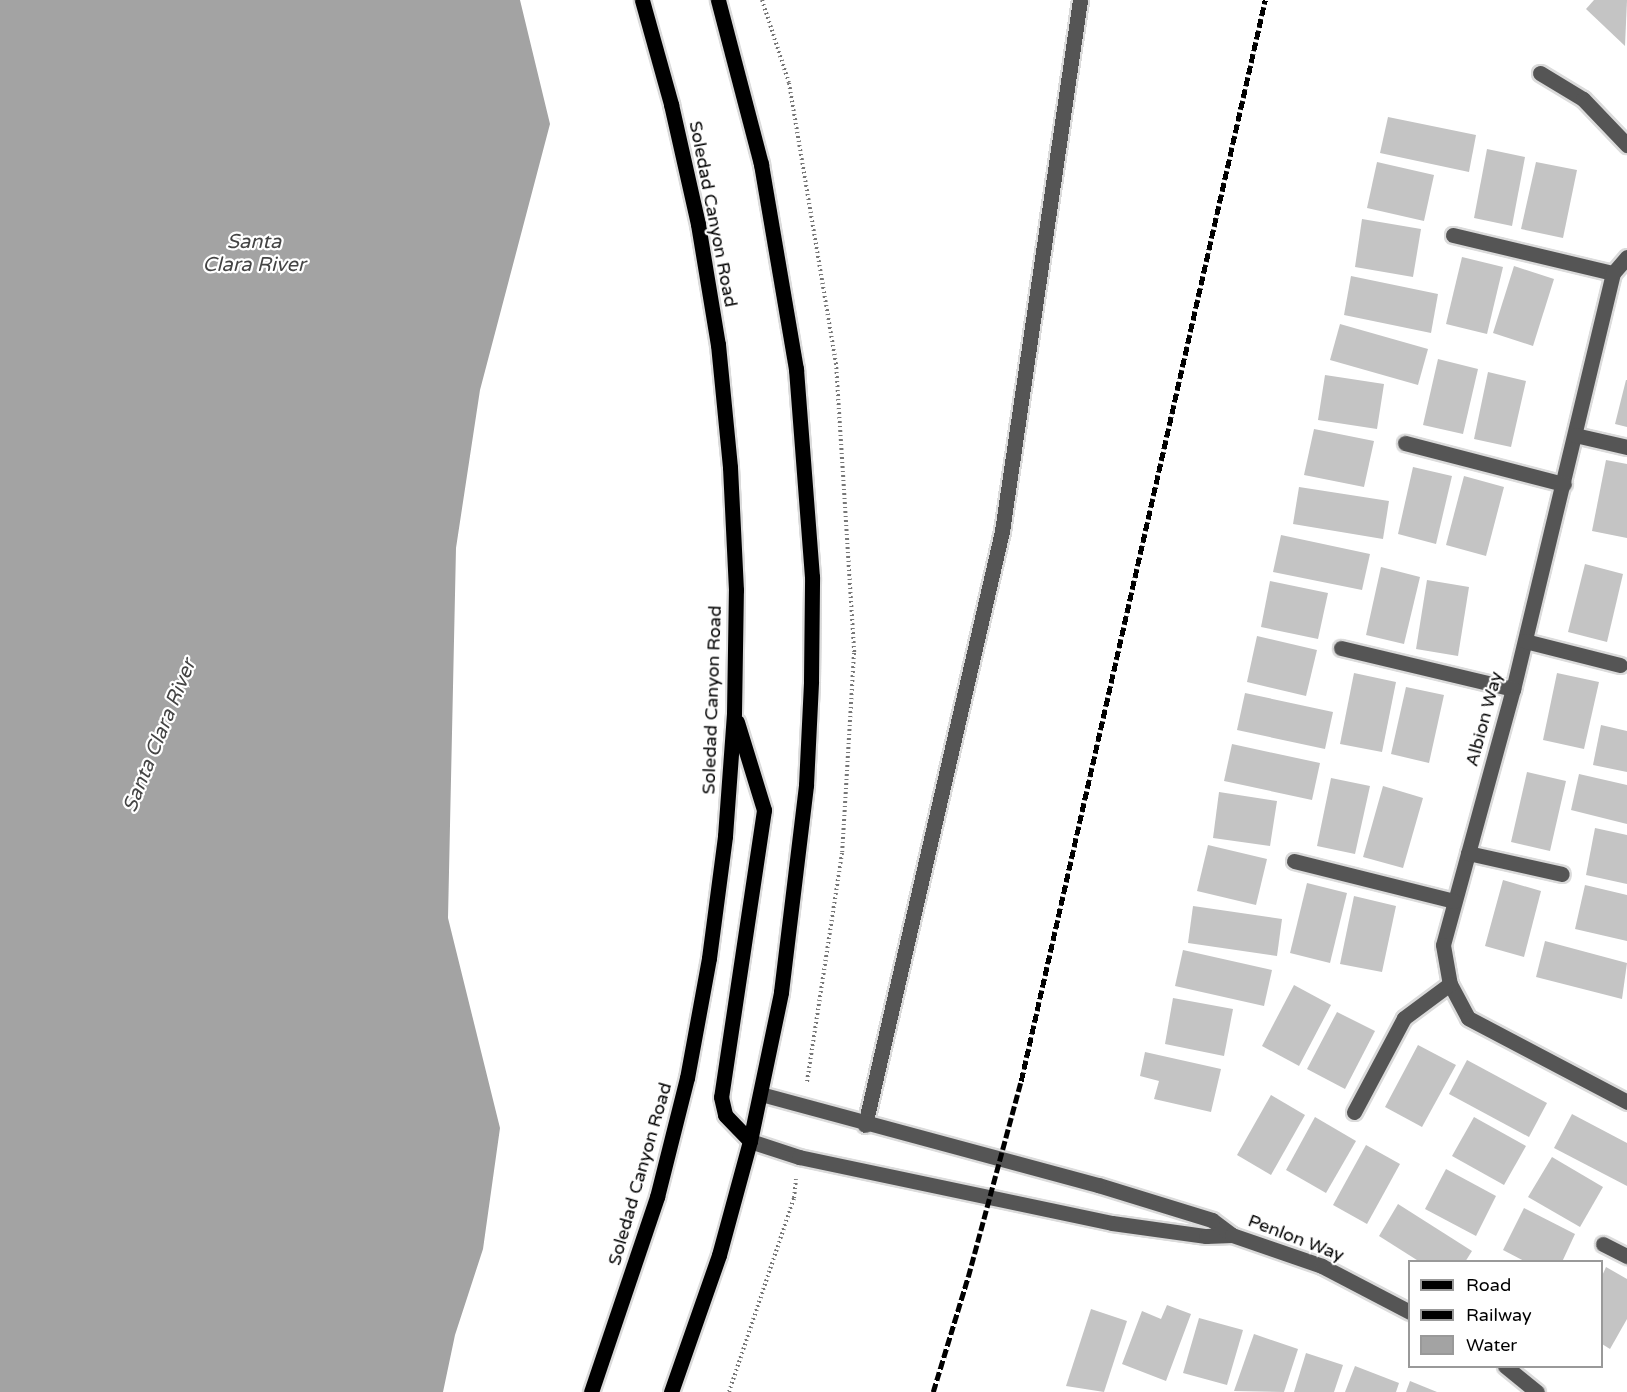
<!DOCTYPE html>
<html>
<head>
<meta charset="utf-8">
<style>
  body { margin:0 }
  #map { position:relative; width:1627px; height:1392px; overflow:hidden; background:#fff; font-family:"Varela Round",sans-serif }
  div>[style] { position:absolute }
  .water>* { inset:0; background:#a3a3a3 }
  .building>* { inset:0; background:#c4c4c4 }
  .path>* { height:4px; margin-top:-2px; transform-origin:0; background:repeating-linear-gradient(90deg,#777 0 1.5px,transparent 0 4.5px) }
  .roads { filter:drop-shadow(2px 0 #dbdbdb) drop-shadow(-2px 0 #dbdbdb) drop-shadow(0 2px #dbdbdb) drop-shadow(0 -2px #dbdbdb) }
  .minor>* { height:15px; margin:-7.5px; padding:0 7.5px; transform-origin:7.5px; border-radius:7.5px; background:#555 }
  .major>* { height:15px; margin:-7.5px; padding:0 7.5px; transform-origin:7.5px; border-radius:7.5px; background:#000 }
  .rail>* { height:4.5px; margin-top:-2.25px; transform-origin:0; background:repeating-linear-gradient(90deg,#000 0 9px,transparent 0 12px) }
  span { translate:-50% -50%; white-space:nowrap; text-align:center; line-height:1.15; -webkit-text-stroke:4.5px #fff; paint-order:stroke }
  .street-label { font-size:18px; color:#000 }
  .water-label { font-size:20px; color:#444; font-style:italic }
  .legend { position:absolute; left:1408px; top:1260px; width:195px; height:108px; box-sizing:border-box; background:#fff; border:2px solid #999; margin:0; padding:8px 10px; list-style:none; font-size:18px; color:#000 }
  .legend li { display:flex; align-items:center; gap:12px; height:30px }
  .legend b { width:30px; border:2px solid #999 }
</style>
</head>
<body>
<div id="map">
  <div class="water">
    <i style="clip-path:polygon(0 0,520px 0,550px 124px,480px 390px,456px 548px,448px 918px,500px 1128px,483px 1249px,455px 1335px,443px 1392px,0 1392px)"></i>
  </div>
  <div class="building">
    <i style="clip-path:polygon(1594px 0,1627px 0,1625px 46px,1586px 9px)"></i>
    <i style="clip-path:polygon(1388px 117px,1476px 135px,1469px 172px,1380px 153px)"></i>
    <i style="clip-path:polygon(1487px 149px,1525px 157px,1512px 226px,1474px 218px)"></i>
    <i style="clip-path:polygon(1377px 162px,1434px 175px,1424px 221px,1367px 208px)"></i>
    <i style="clip-path:polygon(1536px 162px,1577px 170px,1563px 238px,1521px 229px)"></i>
    <i style="clip-path:polygon(1362px 219px,1421px 229px,1413px 277px,1355px 267px)"></i>
    <i style="clip-path:polygon(1462px 257px,1503px 267px,1487px 334px,1446px 324px)"></i>
    <i style="clip-path:polygon(1514px 266px,1554px 279px,1533px 346px,1493px 333px)"></i>
    <i style="clip-path:polygon(1351px 276px,1438px 294px,1431px 333px,1344px 315px)"></i>
    <i style="clip-path:polygon(1340px 324px,1428px 349px,1418px 385px,1330px 360px)"></i>
    <i style="clip-path:polygon(1438px 359px,1478px 369px,1463px 434px,1423px 425px)"></i>
    <i style="clip-path:polygon(1488px 372px,1526px 381px,1511px 447px,1474px 439px)"></i>
    <i style="clip-path:polygon(1325px 375px,1384px 384px,1377px 429px,1318px 420px)"></i>
    <i style="clip-path:polygon(1626px 380px,1627px 380px,1627px 427px,1615px 424px)"></i>
    <i style="clip-path:polygon(1314px 429px,1374px 441px,1364px 487px,1304px 475px)"></i>
    <i style="clip-path:polygon(1606px 460px,1627px 464px,1627px 538px,1592px 531px)"></i>
    <i style="clip-path:polygon(1413px 467px,1452px 476px,1436px 544px,1398px 534px)"></i>
    <i style="clip-path:polygon(1464px 476px,1504px 487px,1486px 556px,1446px 545px)"></i>
    <i style="clip-path:polygon(1299px 487px,1389px 501px,1383px 539px,1293px 524px)"></i>
    <i style="clip-path:polygon(1281px 535px,1370px 554px,1362px 590px,1273px 572px)"></i>
    <i style="clip-path:polygon(1585px 564px,1623px 574px,1607px 642px,1568px 632px)"></i>
    <i style="clip-path:polygon(1381px 567px,1420px 577px,1404px 644px,1366px 635px)"></i>
    <i style="clip-path:polygon(1427px 580px,1469px 587px,1458px 656px,1416px 649px)"></i>
    <i style="clip-path:polygon(1270px 581px,1328px 593px,1318px 639px,1261px 627px)"></i>
    <i style="clip-path:polygon(1257px 636px,1317px 650px,1306px 696px,1247px 682px)"></i>
    <i style="clip-path:polygon(1354px 673px,1396px 682px,1382px 752px,1340px 744px)"></i>
    <i style="clip-path:polygon(1557px 673px,1599px 682px,1584px 749px,1543px 740px)"></i>
    <i style="clip-path:polygon(1406px 687px,1444px 695px,1429px 763px,1391px 754px)"></i>
    <i style="clip-path:polygon(1245px 693px,1333px 712px,1325px 749px,1237px 730px)"></i>
    <i style="clip-path:polygon(1601px 725px,1627px 731px,1627px 772px,1593px 765px)"></i>
    <i style="clip-path:polygon(1232px 744px,1320px 763px,1312px 800px,1224px 781px)"></i>
    <i style="clip-path:polygon(1527px 772px,1566px 781px,1550px 851px,1511px 842px)"></i>
    <i style="clip-path:polygon(1579px 774px,1627px 785px,1627px 824px,1571px 810px)"></i>
    <i style="clip-path:polygon(1331px 778px,1370px 786px,1355px 854px,1317px 846px)"></i>
    <i style="clip-path:polygon(1383px 786px,1423px 798px,1403px 868px,1363px 857px)"></i>
    <i style="clip-path:polygon(1219px 792px,1277px 801px,1270px 846px,1213px 838px)"></i>
    <i style="clip-path:polygon(1595px 828px,1627px 835px,1627px 884px,1586px 875px)"></i>
    <i style="clip-path:polygon(1208px 845px,1267px 859px,1256px 905px,1197px 891px)"></i>
    <i style="clip-path:polygon(1503px 880px,1541px 891px,1524px 957px,1485px 946px)"></i>
    <i style="clip-path:polygon(1307px 883px,1347px 893px,1330px 963px,1290px 953px)"></i>
    <i style="clip-path:polygon(1585px 885px,1627px 895px,1627px 941px,1575px 929px)"></i>
    <i style="clip-path:polygon(1354px 896px,1396px 906px,1382px 972px,1340px 964px)"></i>
    <i style="clip-path:polygon(1193px 906px,1282px 919px,1277px 956px,1188px 943px)"></i>
    <i style="clip-path:polygon(1545px 941px,1627px 963px,1622px 999px,1536px 977px)"></i>
    <i style="clip-path:polygon(1183px 950px,1272px 970px,1264px 1006px,1175px 986px)"></i>
    <i style="clip-path:polygon(1294px 985px,1331px 1005px,1299px 1066px,1262px 1046px)"></i>
    <i style="clip-path:polygon(1173px 998px,1233px 1009px,1224px 1056px,1165px 1044px)"></i>
    <i style="clip-path:polygon(1337px 1012px,1375px 1031px,1345px 1089px,1307px 1069px)"></i>
    <i style="clip-path:polygon(1418px 1045px,1456px 1065px,1422px 1127px,1385px 1107px)"></i>
    <i style="clip-path:polygon(1145px 1052px,1221px 1069px,1211px 1112px,1154px 1099px,1159px 1081px,1140px 1076px)"></i>
    <i style="clip-path:polygon(1467px 1060px,1547px 1103px,1529px 1137px,1449px 1094px)"></i>
    <i style="clip-path:polygon(1271px 1095px,1305px 1115px,1271px 1175px,1237px 1155px)"></i>
    <i style="clip-path:polygon(1572px 1114px,1627px 1143px,1627px 1186px,1554px 1148px)"></i>
    <i style="clip-path:polygon(1315px 1117px,1356px 1141px,1326px 1193px,1286px 1170px)"></i>
    <i style="clip-path:polygon(1474px 1117px,1526px 1146px,1504px 1185px,1452px 1156px)"></i>
    <i style="clip-path:polygon(1366px 1145px,1400px 1164px,1367px 1224px,1333px 1205px)"></i>
    <i style="clip-path:polygon(1552px 1157px,1603px 1187px,1580px 1227px,1528px 1197px)"></i>
    <i style="clip-path:polygon(1446px 1169px,1496px 1196px,1476px 1236px,1425px 1209px)"></i>
    <i style="clip-path:polygon(1398px 1204px,1472px 1251px,1465px 1262px,1420px 1262px,1379px 1236px)"></i>
    <i style="clip-path:polygon(1524px 1208px,1575px 1234px,1562px 1262px,1526px 1262px,1503px 1250px)"></i>
    <i style="clip-path:polygon(1606px 1267px,1627px 1279px,1627px 1319px,1610px 1349px,1602px 1344px,1602px 1276px)"></i>
    <i style="clip-path:polygon(1167px 1305px,1191px 1314px,1166px 1381px,1122px 1364px,1142px 1311px,1161px 1319px)"></i>
    <i style="clip-path:polygon(1091px 1309px,1127px 1321px,1104px 1392px,1066px 1386px)"></i>
    <i style="clip-path:polygon(1199px 1318px,1243px 1330px,1227px 1385px,1183px 1373px)"></i>
    <i style="clip-path:polygon(1254px 1334px,1298px 1349px,1284px 1392px,1234px 1391px)"></i>
    <i style="clip-path:polygon(1306px 1353px,1343px 1365px,1334px 1392px,1294px 1392px)"></i>
    <i style="clip-path:polygon(1355px 1366px,1399px 1383px,1396px 1392px,1345px 1392px)"></i>
    <i style="clip-path:polygon(1410px 1381px,1437px 1392px,1406px 1392px)"></i>
  </div>
  <div class="path">
    <i style="left:762px;top:0;width:87px;rotate:72deg"></i>
    <i style="left:789px;top:83px;width:284px;rotate:80.5deg"></i>
    <i style="left:836px;top:363px;width:291px;rotate:86.4deg"></i>
    <i style="left:854px;top:653px;width:200px;rotate:93.4deg"></i>
    <i style="left:842px;top:853px;width:232px;rotate:98.7deg"></i>
    <i style="left:729px;top:1392px;width:205px;rotate:-71.5deg"></i>
    <i style="left:794px;top:1198px;width:19px;rotate:-84deg"></i>
  </div>
  <div class="roads">
    <div class="minor">
      <i style="left:1540px;top:73px;width:50px;rotate:31.2deg"></i>
      <i style="left:1583px;top:99px;width:64px;rotate:46.3deg"></i>
      <i style="left:1453px;top:235px;width:164px;rotate:13.4deg"></i>
      <i style="left:1627px;top:257px;width:21px;rotate:131deg"></i>
      <i style="left:1613px;top:273px;width:428px;rotate:103.5deg"></i>
      <i style="left:1513px;top:689px;width:265px;rotate:105.3deg"></i>
      <i style="left:1443px;top:945px;width:40px;rotate:80deg"></i>
      <i style="left:1450px;top:984px;width:38px;rotate:62deg"></i>
      <i style="left:1468px;top:1018px;width:180px;rotate:27.8deg"></i>
      <i style="left:1575px;top:435px;width:53px;rotate:13deg"></i>
      <i style="left:1405px;top:443px;width:164px;rotate:14.5deg"></i>
      <i style="left:1525px;top:641px;width:98px;rotate:14.2deg"></i>
      <i style="left:1341px;top:648px;width:177px;rotate:13.4deg"></i>
      <i style="left:1468px;top:853px;width:96px;rotate:12.6deg"></i>
      <i style="left:1294px;top:861px;width:165px;rotate:14deg"></i>
      <i style="left:1354px;top:1112px;width:106px;rotate:-62deg"></i>
      <i style="left:1404px;top:1018px;width:57px;rotate:-36.5deg"></i>
      <i style="left:865px;top:1125px;width:610px;rotate:-77.01deg"></i>
      <i style="left:1002px;top:531px;width:537px;rotate:-81.64deg"></i>
      <i style="left:750px;top:1141px;width:52px;rotate:18.1deg"></i>
      <i style="left:799px;top:1157px;width:320px;rotate:11.9deg"></i>
      <i style="left:1112px;top:1223px;width:95px;rotate:7.9deg"></i>
      <i style="left:1206px;top:1236px;width:26px;rotate:-2deg"></i>
      <i style="left:1232px;top:1235px;width:25px;rotate:-143deg"></i>
      <i style="left:1212px;top:1220px;width:119px;rotate:-162.9deg"></i>
      <i style="left:1098px;top:1185px;width:349px;rotate:-164.9deg"></i>
      <i style="left:1232px;top:1235px;width:95px;rotate:19deg"></i>
      <i style="left:1322px;top:1266px;width:99px;rotate:27.6deg"></i>
      <i style="left:1603px;top:1244px;width:27px;rotate:27deg"></i>
      <i style="left:1505px;top:1366px;width:41px;rotate:39.1deg"></i>
    </div>
    <div class="major">
      <i style="left:737px;top:722px;width:92px;rotate:72.9deg"></i>
      <i style="left:764px;top:810px;width:290px;rotate:98.5deg"></i>
      <i style="left:721px;top:1097px;width:18px;rotate:77deg"></i>
      <i style="left:725px;top:1115px;width:36px;rotate:46deg"></i>
      <i style="left:591px;top:1392px;width:206px;rotate:-71.3deg"></i>
      <i style="left:657px;top:1197px;width:123px;rotate:-75.9deg"></i>
      <i style="left:687px;top:1078px;width:122px;rotate:-79.6deg"></i>
      <i style="left:709px;top:958px;width:123px;rotate:-82.5deg"></i>
      <i style="left:725px;top:836px;width:123px;rotate:-85.8deg"></i>
      <i style="left:734px;top:713px;width:123px;rotate:-89.1deg"></i>
      <i style="left:736px;top:590px;width:123px;rotate:-92.8deg"></i>
      <i style="left:730px;top:467px;width:123px;rotate:-95.6deg"></i>
      <i style="left:718px;top:345px;width:123px;rotate:-99.4deg"></i>
      <i style="left:698px;top:224px;width:123px;rotate:-102.7deg"></i>
      <i style="left:671px;top:104px;width:108px;rotate:-105.6deg"></i>
      <i style="left:671px;top:1392px;width:145px;rotate:-70.7deg"></i>
      <i style="left:719px;top:1255px;width:118px;rotate:-74.8deg"></i>
      <i style="left:750px;top:1141px;width:152px;rotate:-78.2deg"></i>
      <i style="left:781px;top:992px;width:209px;rotate:-83.1deg"></i>
      <i style="left:806px;top:785px;width:104px;rotate:-87.2deg"></i>
      <i style="left:811px;top:681px;width:104px;rotate:-89.4deg"></i>
      <i style="left:812px;top:577px;width:209px;rotate:-94.4deg"></i>
      <i style="left:796px;top:369px;width:208px;rotate:-99.7deg"></i>
      <i style="left:761px;top:164px;width:170px;rotate:-104.7deg"></i>
    </div>
  </div>
  <div class="rail">
    <i style="left:933px;top:1392px;width:120px;rotate:-73.1deg"></i>
    <i style="left:968px;top:1277px;width:203px;rotate:-74.9deg"></i>
    <i style="left:1021px;top:1081px;width:1108px;rotate:-77.28deg"></i>
  </div>
  <div class="street-label">
    <span style="left:713px;top:214px;rotate:79deg">Soledad Canyon Road</span>
    <span style="left:712px;top:700px;rotate:-88deg">Soledad Canyon Road</span>
    <span style="left:1484px;top:719px;rotate:-75deg">Albion Way</span>
    <span style="left:640px;top:1174px;rotate:-74deg">Soledad Canyon Road</span>
    <span style="left:1296px;top:1238px;rotate:21deg">Penlon Way</span>
  </div>
  <div class="water-label">
    <span style="left:254px;top:254px">Santa<br>Clara River</span>
    <span style="left:160px;top:736px;rotate:-68deg">Santa Clara River</span>
  </div>
  <ul class="legend">
  <li><b style="height:8px;background:#000"></b>Road</li>
  <li><b style="height:8px;background:#000"></b>Railway</li>
  <li><b style="height:16px;background:#a3a3a3"></b>Water</li>
  </ul>
</div>
</body>
</html>
